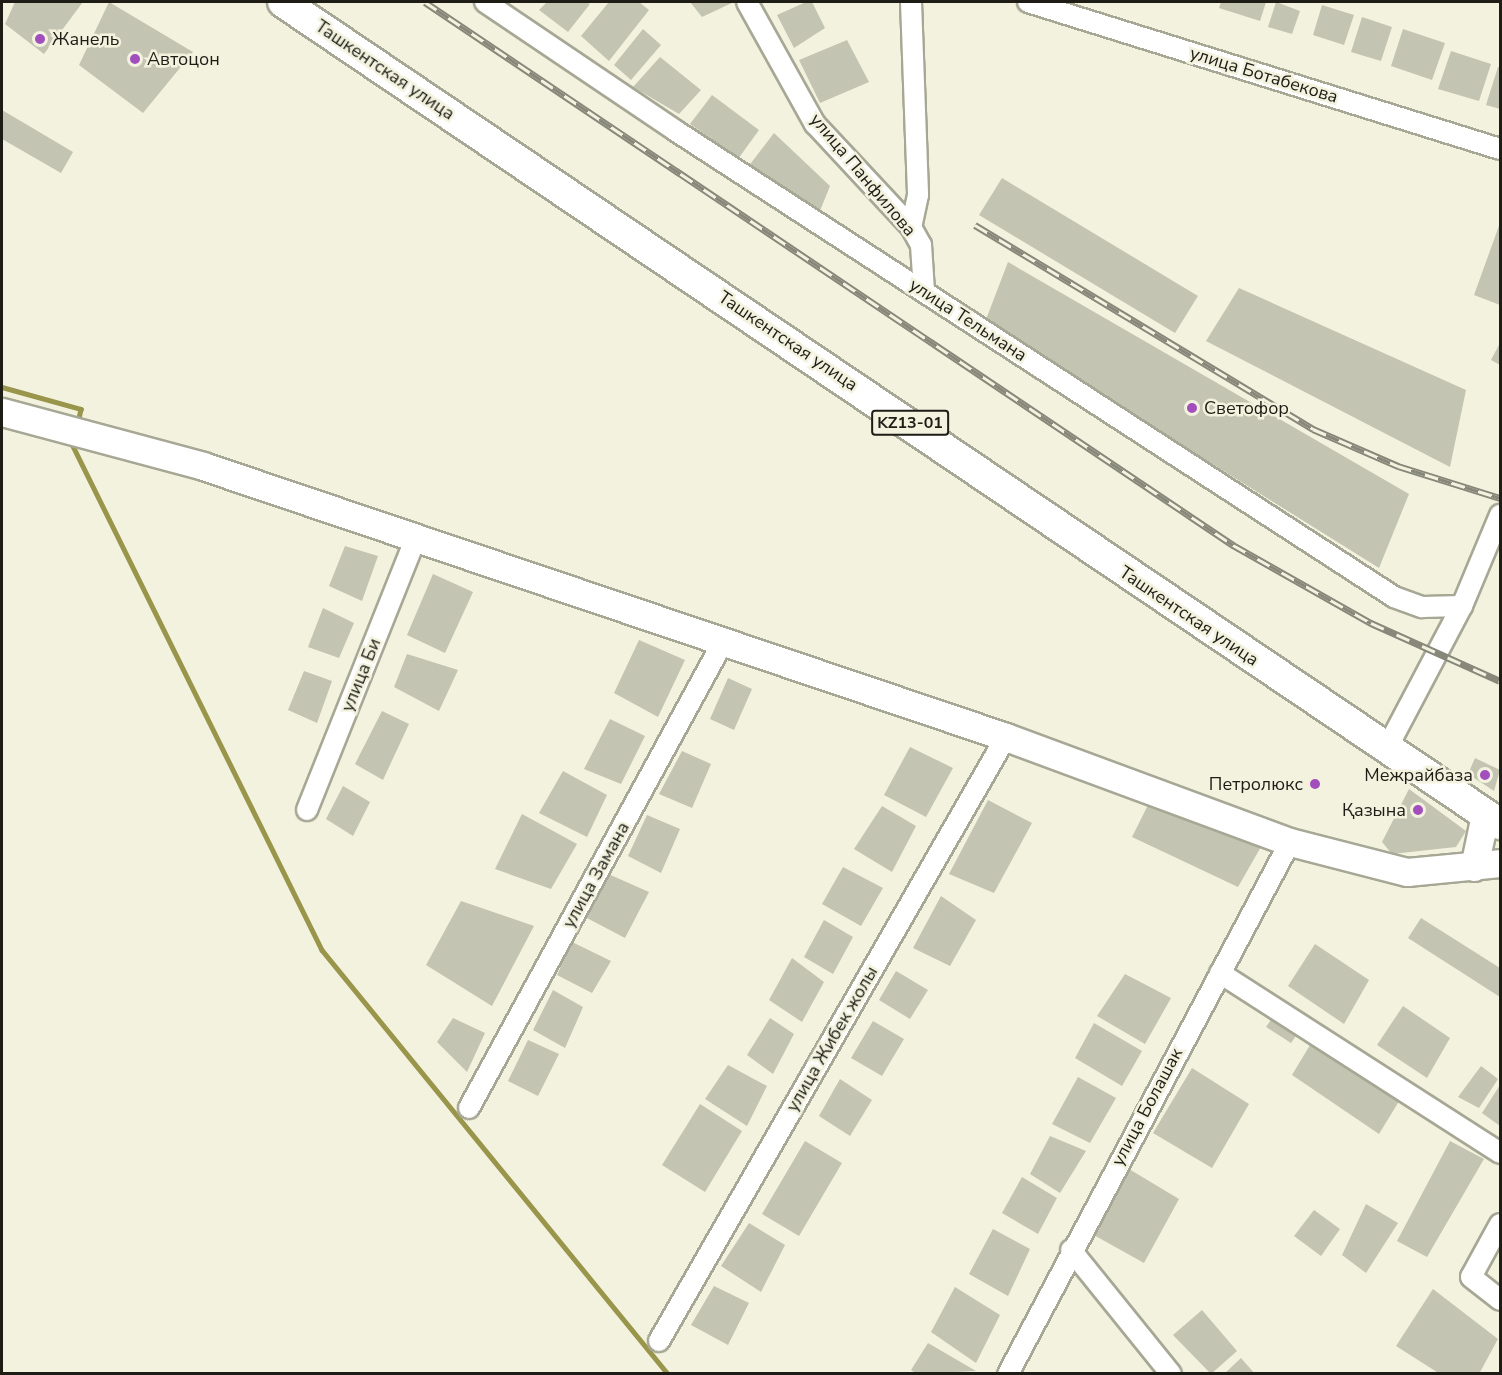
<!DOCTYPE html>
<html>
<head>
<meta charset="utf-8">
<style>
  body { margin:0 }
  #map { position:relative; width:1502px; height:1375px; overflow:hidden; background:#f2f2df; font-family:"Nunito Sans",sans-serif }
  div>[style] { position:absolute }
  .stream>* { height:4.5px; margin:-2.25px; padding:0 2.25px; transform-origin:2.25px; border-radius:2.25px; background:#99964b }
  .building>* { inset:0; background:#c4c4b2 }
  .roads { filter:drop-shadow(2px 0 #a7a795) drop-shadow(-2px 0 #a7a795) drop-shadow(0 2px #a7a795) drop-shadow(0 -2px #a7a795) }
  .minor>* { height:20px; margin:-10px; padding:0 10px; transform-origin:10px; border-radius:10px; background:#fff }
  .secondary>* { height:27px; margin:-13.5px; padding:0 13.5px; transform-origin:13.5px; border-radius:13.5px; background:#fff }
  .primary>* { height:30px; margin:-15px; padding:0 15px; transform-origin:15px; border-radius:15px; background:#fff }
  .rail>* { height:7px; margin-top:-3.5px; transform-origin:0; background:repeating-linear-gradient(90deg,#f2f2df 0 14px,#87877a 0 28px); box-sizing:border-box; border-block:2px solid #87877a }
  .dots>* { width:16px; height:16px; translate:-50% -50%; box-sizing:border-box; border:3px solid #f2f2df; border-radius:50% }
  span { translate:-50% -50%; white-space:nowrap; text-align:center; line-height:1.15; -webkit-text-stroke:5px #f2f2df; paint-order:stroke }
  .shield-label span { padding:2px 4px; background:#f2f2df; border:2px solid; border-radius:4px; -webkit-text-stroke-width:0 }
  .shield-label { font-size:16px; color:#1d1d16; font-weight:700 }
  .poi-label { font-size:18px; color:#1d1d16 }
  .left { translate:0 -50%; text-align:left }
  .right { translate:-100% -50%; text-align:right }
  .street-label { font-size:18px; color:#1d1d16 }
  .frame { position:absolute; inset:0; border:3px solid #1d1d16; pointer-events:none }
</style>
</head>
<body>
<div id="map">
  <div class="stream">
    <i style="left:2px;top:387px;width:82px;rotate:15.6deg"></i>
    <i style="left:81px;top:409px;width:14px;rotate:102deg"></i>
    <i style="left:75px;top:440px;width:6px;rotate:108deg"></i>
    <i style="left:73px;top:446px;width:562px;rotate:63.71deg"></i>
    <i style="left:322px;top:950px;width:547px;rotate:50.78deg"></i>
  </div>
  <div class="building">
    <i style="clip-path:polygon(15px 2px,83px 2px,44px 54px,5px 24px)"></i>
    <i style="clip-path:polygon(109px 2px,193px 52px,143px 113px,79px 65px)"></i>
    <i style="clip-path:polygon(547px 2px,586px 2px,590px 4px,568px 32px,539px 10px)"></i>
    <i style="clip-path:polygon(609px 2px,639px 2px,649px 10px,609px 61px,581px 36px)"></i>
    <i style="clip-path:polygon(690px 2px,734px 2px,702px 17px)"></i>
    <i style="clip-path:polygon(806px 2px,812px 2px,825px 28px,794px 48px,777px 15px)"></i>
    <i style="clip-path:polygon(1221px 2px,1266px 2px,1260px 21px,1219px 8px)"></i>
    <i style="clip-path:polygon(1276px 2px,1300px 11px,1292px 34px,1268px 27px)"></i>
    <i style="clip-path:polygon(1322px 5px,1354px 15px,1344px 45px,1313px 35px)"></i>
    <i style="clip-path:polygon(1362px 17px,1392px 27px,1381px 61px,1351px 52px)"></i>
    <i style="clip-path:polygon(643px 29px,661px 45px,631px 80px,614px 65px)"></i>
    <i style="clip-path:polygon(1403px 29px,1445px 43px,1432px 80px,1391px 66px)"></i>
    <i style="clip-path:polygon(847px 40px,869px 82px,820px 103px,799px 60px)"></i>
    <i style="clip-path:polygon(1451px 51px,1491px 64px,1479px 101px,1438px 89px)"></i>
    <i style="clip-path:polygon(660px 57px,701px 90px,679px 114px,633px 87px)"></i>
    <i style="clip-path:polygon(1498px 67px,1500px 67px,1500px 109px,1486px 105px)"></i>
    <i style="clip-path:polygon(712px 95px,759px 130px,738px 159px,690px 124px)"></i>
    <i style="clip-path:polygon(2px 110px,73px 152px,61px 173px,2px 139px)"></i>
    <i style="clip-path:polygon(774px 133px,830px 186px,817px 218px,748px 167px)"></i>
    <i style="clip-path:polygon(1002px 178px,1198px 296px,1175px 333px,979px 215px)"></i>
    <i style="clip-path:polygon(1500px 223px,1500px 305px,1474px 295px)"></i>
    <i style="clip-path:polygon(1008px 262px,1409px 494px,1379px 568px,985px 322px)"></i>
    <i style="clip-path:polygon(1239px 288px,1466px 390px,1450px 467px,1206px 341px)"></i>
    <i style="clip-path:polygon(1500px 343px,1500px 365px,1491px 360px)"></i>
    <i style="clip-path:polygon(345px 546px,378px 556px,362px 601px,329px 586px)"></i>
    <i style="clip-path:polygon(433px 574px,473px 592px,445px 653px,407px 635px)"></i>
    <i style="clip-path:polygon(323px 608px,354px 623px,339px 658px,308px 647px)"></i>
    <i style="clip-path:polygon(639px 640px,685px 660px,658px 717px,614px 693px)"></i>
    <i style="clip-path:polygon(407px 654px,458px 670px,439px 711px,394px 687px)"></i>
    <i style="clip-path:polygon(304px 671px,332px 681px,317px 723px,288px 710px)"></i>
    <i style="clip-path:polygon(728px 678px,752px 689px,734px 730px,710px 719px)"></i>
    <i style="clip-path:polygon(382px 711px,409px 724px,383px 780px,355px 764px)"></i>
    <i style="clip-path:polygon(610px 719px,645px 736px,621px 784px,584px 769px)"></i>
    <i style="clip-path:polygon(910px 747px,953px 768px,926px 817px,884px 795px)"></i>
    <i style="clip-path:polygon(682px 751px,711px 764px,692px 808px,659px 794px)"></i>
    <i style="clip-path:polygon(1475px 758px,1500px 770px,1494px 791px,1468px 774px)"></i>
    <i style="clip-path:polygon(563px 771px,607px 795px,587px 837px,539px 813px)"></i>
    <i style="clip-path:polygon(343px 786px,370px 802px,353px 836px,326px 819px)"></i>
    <i style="clip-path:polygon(1409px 789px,1466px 831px,1456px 847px,1392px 854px,1382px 842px)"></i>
    <i style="clip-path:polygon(1151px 799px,1262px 845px,1238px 887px,1132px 837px)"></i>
    <i style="clip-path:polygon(988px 800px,1032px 823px,994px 893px,949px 874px)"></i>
    <i style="clip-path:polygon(882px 806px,916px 826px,892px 872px,854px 849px)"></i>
    <i style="clip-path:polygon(522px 814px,577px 844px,551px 889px,495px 869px)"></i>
    <i style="clip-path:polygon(647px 815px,680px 829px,661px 873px,628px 856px)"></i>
    <i style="clip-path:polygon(843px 867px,883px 888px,861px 926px,822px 904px)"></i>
    <i style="clip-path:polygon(606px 873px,649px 892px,625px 938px,585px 917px)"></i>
    <i style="clip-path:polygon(941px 896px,976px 920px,950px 966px,913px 948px)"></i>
    <i style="clip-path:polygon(461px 901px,534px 926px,492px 1006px,426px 965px)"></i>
    <i style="clip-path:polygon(1421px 918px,1500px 968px,1500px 997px,1408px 938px)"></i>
    <i style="clip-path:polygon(824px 920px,853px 937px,833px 974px,804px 957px)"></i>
    <i style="clip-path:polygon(572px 942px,611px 961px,592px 993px,557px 975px)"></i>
    <i style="clip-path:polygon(1315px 944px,1369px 980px,1344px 1024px,1288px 986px)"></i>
    <i style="clip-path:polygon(792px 958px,824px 982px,802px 1022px,769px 1000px)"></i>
    <i style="clip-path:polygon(896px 971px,928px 990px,910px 1019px,879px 1000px)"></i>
    <i style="clip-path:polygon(1125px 974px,1171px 998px,1145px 1044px,1097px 1016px)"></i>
    <i style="clip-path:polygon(553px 990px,583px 1007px,565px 1048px,533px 1030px)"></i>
    <i style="clip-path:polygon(1403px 1006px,1450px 1038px,1427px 1078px,1377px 1045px)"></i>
    <i style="clip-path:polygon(1279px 1008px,1304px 1024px,1291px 1043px,1266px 1027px)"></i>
    <i style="clip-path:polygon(453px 1018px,485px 1033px,467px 1072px,437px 1042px)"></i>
    <i style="clip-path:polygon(770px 1018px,794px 1034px,773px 1074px,747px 1055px)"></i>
    <i style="clip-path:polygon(873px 1021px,904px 1039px,882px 1076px,851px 1058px)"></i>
    <i style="clip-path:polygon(1094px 1023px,1142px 1051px,1122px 1086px,1075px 1058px)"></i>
    <i style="clip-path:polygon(528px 1040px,559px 1054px,538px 1096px,508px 1081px)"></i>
    <i style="clip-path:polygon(1313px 1040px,1401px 1098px,1379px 1134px,1292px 1075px)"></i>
    <i style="clip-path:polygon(728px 1065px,767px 1086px,747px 1126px,705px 1099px)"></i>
    <i style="clip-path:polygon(1481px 1066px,1498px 1079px,1479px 1108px,1458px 1097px)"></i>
    <i style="clip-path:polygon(1192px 1068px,1249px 1104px,1212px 1168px,1153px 1133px)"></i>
    <i style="clip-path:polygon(1078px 1077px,1116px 1098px,1090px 1143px,1052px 1124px)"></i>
    <i style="clip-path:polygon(840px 1079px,872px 1100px,850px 1136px,819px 1116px)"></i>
    <i style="clip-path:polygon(1500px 1085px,1500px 1126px,1482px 1113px)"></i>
    <i style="clip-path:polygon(700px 1104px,742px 1131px,705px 1192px,662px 1165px)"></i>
    <i style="clip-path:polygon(1050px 1136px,1086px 1151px,1060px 1193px,1030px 1174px)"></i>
    <i style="clip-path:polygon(805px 1141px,842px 1163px,799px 1236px,762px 1214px)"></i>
    <i style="clip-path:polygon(1450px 1141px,1484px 1159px,1427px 1257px,1397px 1241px)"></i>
    <i style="clip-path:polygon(1129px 1169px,1179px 1199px,1144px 1263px,1092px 1234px)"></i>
    <i style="clip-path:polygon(1022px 1177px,1057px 1198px,1038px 1234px,1002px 1213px)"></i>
    <i style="clip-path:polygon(1366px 1204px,1398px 1223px,1366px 1273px,1342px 1255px)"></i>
    <i style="clip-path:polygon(1314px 1210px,1340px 1229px,1321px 1256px,1294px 1236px)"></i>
    <i style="clip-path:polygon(749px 1223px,785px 1245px,761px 1292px,721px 1266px)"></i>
    <i style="clip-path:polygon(993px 1229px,1030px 1249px,1008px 1296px,969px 1274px)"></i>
    <i style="clip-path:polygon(714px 1286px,749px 1303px,728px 1345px,691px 1325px)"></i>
    <i style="clip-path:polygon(955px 1287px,1000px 1315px,976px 1363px,931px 1332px)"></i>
    <i style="clip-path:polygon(1433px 1289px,1498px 1339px,1479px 1374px,1440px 1374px,1396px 1346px)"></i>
    <i style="clip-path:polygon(1202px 1310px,1237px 1351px,1211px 1374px,1173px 1335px)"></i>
    <i style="clip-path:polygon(928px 1343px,976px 1371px,917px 1374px,911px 1370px)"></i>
    <i style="clip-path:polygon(1241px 1358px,1255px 1374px,1224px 1374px)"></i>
  </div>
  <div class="roads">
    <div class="minor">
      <i style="left:485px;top:2px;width:230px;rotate:34deg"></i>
      <i style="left:676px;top:131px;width:856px;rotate:32.98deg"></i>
      <i style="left:1394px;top:597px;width:30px;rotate:20deg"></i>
      <i style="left:1422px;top:607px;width:40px;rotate:-1.4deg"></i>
      <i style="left:747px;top:2px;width:140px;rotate:60.9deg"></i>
      <i style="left:815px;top:124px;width:141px;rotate:47deg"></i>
      <i style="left:911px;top:227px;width:21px;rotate:61deg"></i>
      <i style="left:921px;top:245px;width:46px;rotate:86.3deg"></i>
      <i style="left:911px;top:2px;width:193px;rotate:87.9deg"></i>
      <i style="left:918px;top:195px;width:33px;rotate:102deg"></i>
      <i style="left:1028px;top:2px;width:494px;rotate:17.3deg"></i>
      <i style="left:1387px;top:748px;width:161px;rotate:-62.2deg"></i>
      <i style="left:1462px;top:606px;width:99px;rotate:-67.3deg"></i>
      <i style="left:307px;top:810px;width:291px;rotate:-68.2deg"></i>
      <i style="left:1220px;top:973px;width:333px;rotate:32.7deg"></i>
      <i style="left:469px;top:1108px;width:531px;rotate:-61.41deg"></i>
      <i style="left:1500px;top:1224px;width:60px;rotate:118.7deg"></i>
      <i style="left:1471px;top:1277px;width:37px;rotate:38deg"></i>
      <i style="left:1071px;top:1250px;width:159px;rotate:51.1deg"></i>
      <i style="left:659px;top:1341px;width:697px;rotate:-60.12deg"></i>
      <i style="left:1008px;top:1374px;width:602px;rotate:-62.07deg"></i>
    </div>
    <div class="secondary">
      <i style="left:2px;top:412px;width:208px;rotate:15deg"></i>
      <i style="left:203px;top:466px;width:847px;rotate:18.65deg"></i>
      <i style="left:1006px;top:737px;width:303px;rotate:20.3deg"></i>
      <i style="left:1290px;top:842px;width:121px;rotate:14.4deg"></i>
      <i style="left:1407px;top:872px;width:93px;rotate:-5.5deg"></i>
      <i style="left:1474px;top:867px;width:53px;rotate:-78.1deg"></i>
    </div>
    <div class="primary">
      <i style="left:283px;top:2px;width:1469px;rotate:34.04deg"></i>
    </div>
  </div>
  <div class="rail">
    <i style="left:425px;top:2px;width:974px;rotate:33.9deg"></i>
    <i style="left:1233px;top:545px;width:159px;rotate:29.5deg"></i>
    <i style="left:1371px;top:623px;width:141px;rotate:24.2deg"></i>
    <i style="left:975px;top:225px;width:395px;rotate:31.1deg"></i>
    <i style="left:1313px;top:429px;width:93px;rotate:23.5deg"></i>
    <i style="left:1398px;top:466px;width:107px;rotate:17.4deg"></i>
  </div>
  <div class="dots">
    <i style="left:40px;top:39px;background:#a24ebd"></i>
    <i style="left:135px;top:59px;background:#a24ebd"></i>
    <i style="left:1192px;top:408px;background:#a24ebd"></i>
    <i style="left:1485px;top:775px;background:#a24ebd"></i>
    <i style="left:1315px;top:784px;background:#a24ebd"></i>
    <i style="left:1418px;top:810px;background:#a24ebd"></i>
  </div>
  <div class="shield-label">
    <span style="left:910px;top:423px">KZ13-01</span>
  </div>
  <div class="poi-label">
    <span class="left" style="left:52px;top:39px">Жанель</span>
    <span class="left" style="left:147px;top:59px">Автоцон</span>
    <span class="left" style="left:1204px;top:408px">Светофор</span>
    <span class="right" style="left:1473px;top:775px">Межрайбаза</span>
    <span class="right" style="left:1303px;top:784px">Петролюкс</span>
    <span class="right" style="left:1406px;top:810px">Қазына</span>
  </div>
  <div class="street-label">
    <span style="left:385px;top:70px;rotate:34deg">Ташкентская улица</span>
    <span style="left:1264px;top:75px;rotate:17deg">улица Ботабекова</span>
    <span style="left:863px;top:175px;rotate:50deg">улица Панфилова</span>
    <span style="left:968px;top:320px;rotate:33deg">улица Тельмана</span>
    <span style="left:788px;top:341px;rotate:34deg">Ташкентская улица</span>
    <span style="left:1189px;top:616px;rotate:34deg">Ташкентская улица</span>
    <span style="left:361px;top:675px;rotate:-68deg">улица Би</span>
    <span style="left:596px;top:875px;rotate:-61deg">улица Замана</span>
    <span style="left:832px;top:1039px;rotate:-60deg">улица Жибек жолы</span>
    <span style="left:1147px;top:1107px;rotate:-62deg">улица Болашак</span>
  </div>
  <div class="frame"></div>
</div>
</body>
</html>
